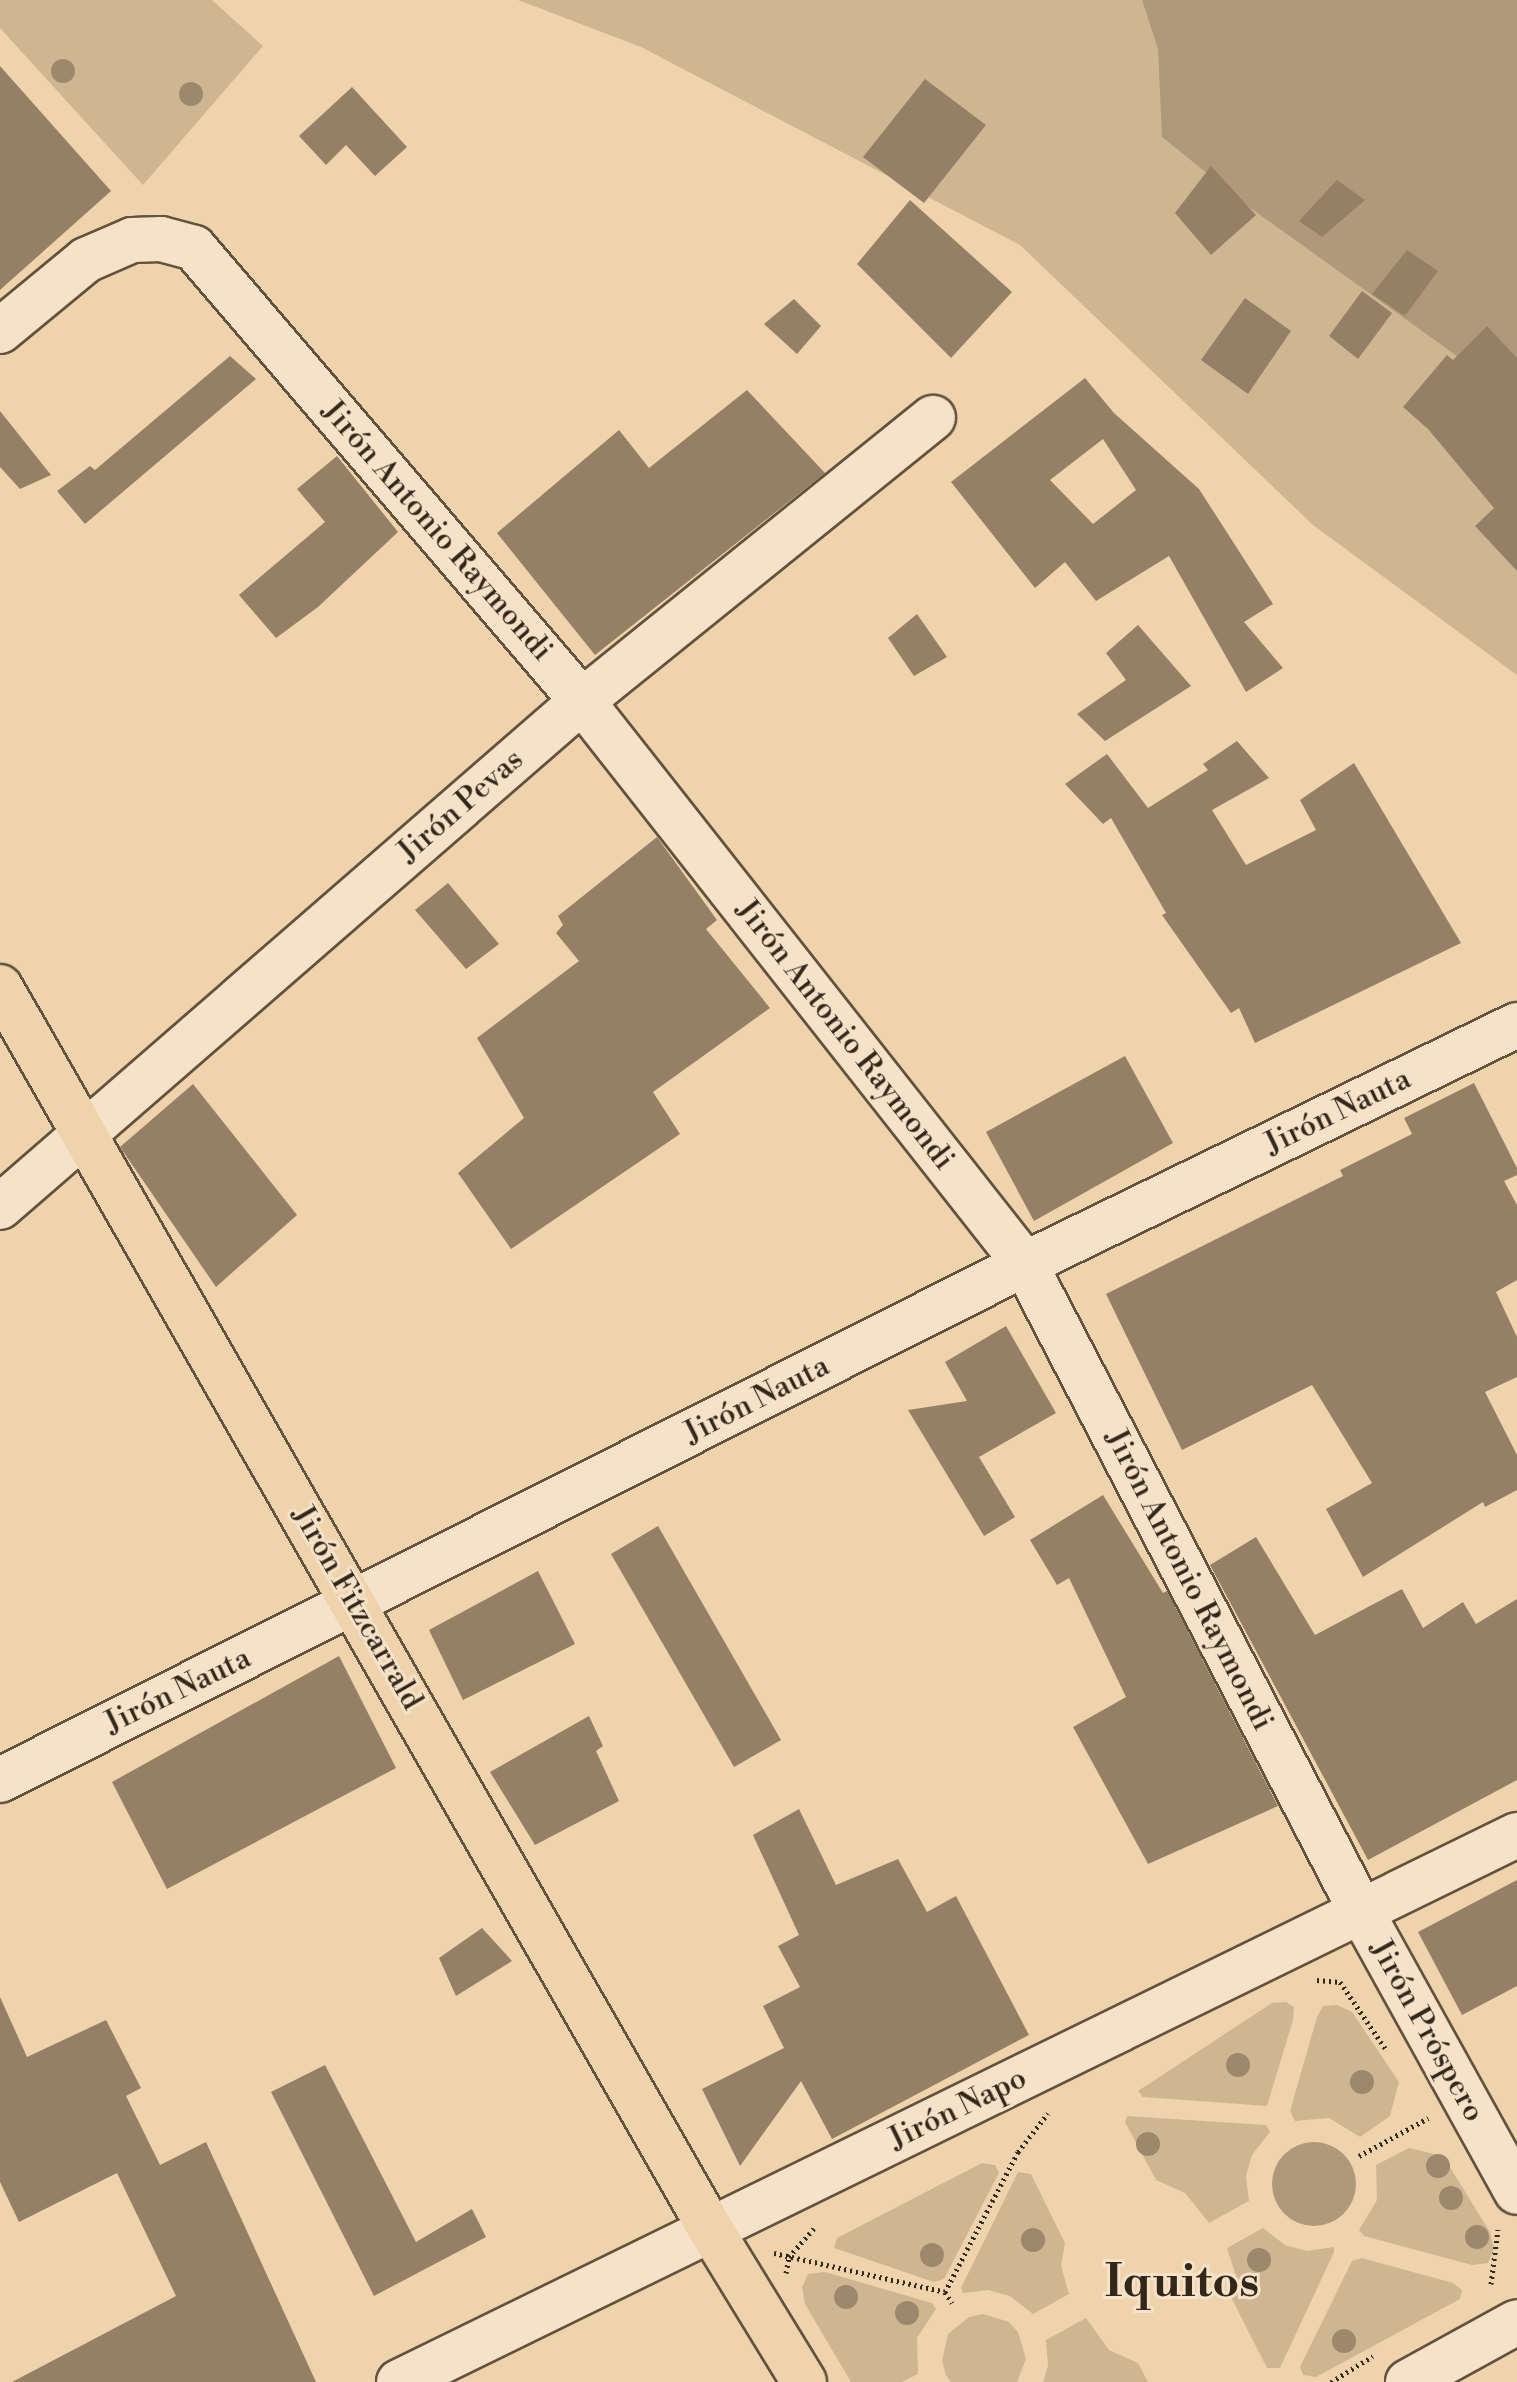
<!DOCTYPE html>
<html>
<head>
<meta charset="utf-8">
<style>
  body { margin:0 }
  #map { position:relative; width:1517px; height:2382px; overflow:hidden; background:#efd3ac; font-family:"Libre Bodoni",serif }
  div>[style] { position:absolute }
  .green>* { inset:0; background:#cfb693 }
  .water>* { inset:0; background:#af997a }
  .round { border-radius:50% }
  .building>* { inset:0; background:#958066 }
  .path>* { height:5px; margin-top:-2.5px; transform-origin:0; background:repeating-linear-gradient(90deg,#33271a 0 2px,transparent 0 6px) }
  .roads { filter:drop-shadow(2px 0 #62523e) drop-shadow(-2px 0 #62523e) drop-shadow(0 2px #62523e) drop-shadow(0 -2px #62523e) }
  .minor>* { height:44px; margin:-22px; padding:0 22px; transform-origin:22px; border-radius:22px; background:#f5e2c9 }
  .major>* { height:44px; margin:-22px; padding:0 22px; transform-origin:22px; border-radius:22px; background:#efd3ac }
  .trees>* { width:24px; height:24px; margin:-12px; border-radius:50%; background:#9d886c }
  span { translate:-50% -50%; white-space:nowrap; text-align:center; line-height:1.15; -webkit-text-stroke:6px #f5e2c9; paint-order:stroke }
  .street-label { font-size:30px; color:#33271a }
  .town-label { font-size:46px; color:#33271a; font-weight:700 }
</style>
</head>
<body>
<div id="map">
  <div class="green">
    <i style="clip-path:polygon(0 0,212px 0,263px 46px,143px 185px,0 28px)"></i>
    <i style="clip-path:polygon(518px 0,1517px 0,1517px 675px,1313px 525px,1020px 245px,641px 47px)"></i>
    <i style="clip-path:polygon(1286px 2002px,1294px 2007px,1293px 2020px,1267px 2106px,1143px 2097px,1138px 2091px,1272px 2003px)"></i>
    <i style="clip-path:polygon(1337px 2005px,1352px 2012px,1399px 2082px,1390px 2116px,1360px 2137px,1329px 2118px,1295px 2121px,1290px 2111px,1317px 2017px,1323px 2006px)"></i>
    <i style="clip-path:polygon(1127px 2116px,1266px 2125px,1270px 2132px,1252px 2155px,1246px 2176px,1249px 2201px,1209px 2223px,1185px 2193px,1156px 2180px,1125px 2122px)"></i>
    <i style="clip-path:polygon(1409px 2148px,1443px 2156px,1490px 2232px,1494px 2249px,1488px 2263px,1472px 2265px,1364px 2236px,1359px 2230px,1377px 2200px,1376px 2165px)"></i>
    <i style="clip-path:polygon(982px 2163px,995px 2165px,999px 2173px,944px 2279px,934px 2282px,834px 2248px,837px 2238px)"></i>
    <i style="clip-path:polygon(1018px 2172px,1031px 2174px,1065px 2243px,1061px 2266px,1069px 2294px,1033px 2314px,1010px 2296px,988px 2290px,963px 2293px,961px 2288px)"></i>
    <i style="clip-path:polygon(1263px 2228px,1285px 2245px,1307px 2251px,1334px 2247px,1334px 2252px,1280px 2368px,1267px 2368px,1232px 2299px,1236px 2276px,1227px 2248px)"></i>
    <i style="clip-path:polygon(1362px 2258px,1453px 2283px,1462px 2290px,1460px 2299px,1316px 2377px,1303px 2375px,1300px 2367px,1352px 2261px)"></i>
    <i style="clip-path:polygon(825px 2272px,932px 2303px,936px 2309px,917px 2338px,918px 2374px,902px 2382px,851px 2382px,805px 2304px,802px 2287px,808px 2274px)"></i>
    <i style="clip-path:polygon(983px 2314px,1009px 2322px,1018px 2332px,1026px 2359px,1017px 2382px,951px 2382px,946px 2375px,942px 2361px,948px 2334px,969px 2317px)"></i>
    <i style="clip-path:polygon(1086px 2318px,1109px 2350px,1138px 2363px,1148px 2382px,1043px 2382px,1048px 2366px,1046px 2340px)"></i>
  </div>
  <div class="water">
    <i style="clip-path:polygon(1142px 0,1517px 0,1517px 399px,1249px 207px,1162px 137px,1158px 49px)"></i>
    <i class="round" style="left:1272px;top:2142px;width:84px;height:84px"></i>
  </div>
  <div class="building">
    <i style="clip-path:polygon(0 66px,111px 191px,0 290px)"></i>
    <i style="clip-path:polygon(925px 79px,986px 125px,924px 203px,863px 157px)"></i>
    <i style="clip-path:polygon(352px 87px,407px 147px,375px 176px,346px 145px,326px 165px,299px 136px)"></i>
    <i style="clip-path:polygon(1211px 166px,1256px 215px,1211px 255px,1175px 213px)"></i>
    <i style="clip-path:polygon(1337px 180px,1365px 200px,1322px 237px,1299px 221px)"></i>
    <i style="clip-path:polygon(910px 200px,1012px 292px,951px 358px,857px 264px)"></i>
    <i style="clip-path:polygon(1407px 250px,1438px 271px,1405px 316px,1372px 294px)"></i>
    <i style="clip-path:polygon(1362px 291px,1392px 313px,1358px 359px,1329px 336px)"></i>
    <i style="clip-path:polygon(1245px 298px,1291px 331px,1248px 394px,1201px 360px)"></i>
    <i style="clip-path:polygon(794px 299px,821px 326px,797px 354px,764px 324px)"></i>
    <i style="clip-path:polygon(1487px 326px,1517px 358px,1517px 571px,1475px 526px,1494px 508px,1428px 429px,1403px 407px,1447px 355px,1453px 360px)"></i>
    <i style="clip-path:polygon(230px 356px,256px 379px,85px 524px,57px 491px,90px 466px,95px 470px)"></i>
    <i style="clip-path:polygon(evenodd,1085px 378px,1114px 413px,1199px 489px,1273px 604px,1244px 622px,1283px 668px,1246px 692px,1169px 556px,1096px 601px,1065px 562px,1035px 588px,951px 482px,1085px 378px,1103px 439px,1136px 490px,1093px 524px,1050px 480px,1103px 439px)"></i>
    <i style="clip-path:polygon(747px 390px,825px 473px,595px 655px,497px 533px,619px 430px,649px 468px)"></i>
    <i style="clip-path:polygon(0 411px,51px 475px,20px 489px,0 467px)"></i>
    <i style="clip-path:polygon(337px 456px,398px 532px,318px 607px,276px 638px,239px 595px,325px 522px,297px 489px)"></i>
    <i style="clip-path:polygon(917px 614px,947px 657px,914px 676px,888px 638px)"></i>
    <i style="clip-path:polygon(1138px 625px,1191px 686px,1105px 741px,1077px 714px,1126px 680px,1106px 653px)"></i>
    <i style="clip-path:polygon(1237px 741px,1269px 778px,1212px 810px,1246px 865px,1316px 830px,1300px 800px,1354px 763px,1461px 943px,1255px 1043px,1239px 1008px,1231px 1013px,1162px 915px,1166px 913px,1111px 818px,1103px 824px,1065px 784px,1107px 754px,1148px 808px,1208px 770px,1203px 764px)"></i>
    <i style="clip-path:polygon(657px 837px,717px 920px,706px 929px,770px 1008px,653px 1092px,680px 1134px,511px 1249px,458px 1173px,524px 1118px,477px 1038px,579px 961px,556px 933px,563px 925px,558px 916px)"></i>
    <i style="clip-path:polygon(448px 883px,499px 944px,466px 969px,415px 910px)"></i>
    <i style="clip-path:polygon(1125px 1056px,1173px 1143px,1034px 1221px,986px 1132px)"></i>
    <i style="clip-path:polygon(1474px 1083px,1517px 1168px,1517px 1175px,1504px 1181px,1517px 1205px,1517px 1280px,1496px 1292px,1517px 1337px,1517px 1377px,1485px 1392px,1517px 1455px,1517px 1490px,1485px 1507px,1483px 1502px,1363px 1577px,1326px 1509px,1372px 1483px,1312px 1385px,1182px 1450px,1106px 1294px,1343px 1176px,1340px 1170px,1412px 1134px,1404px 1118px)"></i>
    <i style="clip-path:polygon(193px 1084px,297px 1215px,216px 1287px,120px 1147px)"></i>
    <i style="clip-path:polygon(1006px 1326px,1056px 1413px,979px 1457px,1015px 1517px,984px 1536px,908px 1410px,967px 1401px,945px 1362px)"></i>
    <i style="clip-path:polygon(1103px 1495px,1163px 1593px,1167px 1591px,1278px 1806px,1148px 1864px,1073px 1727px,1126px 1697px,1069px 1578px,1057px 1585px,1030px 1540px)"></i>
    <i style="clip-path:polygon(658px 1526px,781px 1740px,734px 1767px,611px 1554px)"></i>
    <i style="clip-path:polygon(1256px 1537px,1315px 1635px,1402px 1589px,1423px 1628px,1463px 1602px,1476px 1624px,1517px 1599px,1517px 1780px,1368px 1860px,1210px 1565px)"></i>
    <i style="clip-path:polygon(538px 1571px,575px 1644px,463px 1700px,429px 1630px)"></i>
    <i style="clip-path:polygon(339px 1656px,396px 1768px,167px 1889px,112px 1782px)"></i>
    <i style="clip-path:polygon(589px 1716px,603px 1746px,596px 1751px,619px 1801px,535px 1845px,490px 1772px)"></i>
    <i style="clip-path:polygon(799px 1809px,836px 1885px,898px 1859px,927px 1912px,956px 1896px,1029px 2035px,832px 2139px,801px 2081px,740px 2166px,702px 2089px,784px 2048px,763px 2006px,800px 1987px,778px 1946px,799px 1935px,753px 1835px)"></i>
    <i style="clip-path:polygon(1517px 1880px,1517px 1986px,1462px 2015px,1418px 1932px)"></i>
    <i style="clip-path:polygon(482px 1928px,512px 1961px,456px 1996px,439px 1958px)"></i>
    <i style="clip-path:polygon(0 1997px,27px 2057px,106px 2020px,141px 2088px,126px 2096px,160px 2165px,206px 2142px,316px 2382px,12px 2382px,176px 2296px,117px 2173px,19px 2222px,0 2182px)"></i>
    <i style="clip-path:polygon(325px 2065px,416px 2242px,472px 2209px,486px 2237px,374px 2296px,271px 2092px)"></i>
  </div>
  <div class="path">
    <i style="left:1317px;top:1980px;width:23px;rotate:5deg"></i>
    <i style="left:1340px;top:1982px;width:80px;rotate:55.7deg"></i>
    <i style="left:1359px;top:2156px;width:79px;rotate:-28.8deg"></i>
    <i style="left:774px;top:2253px;width:175px;rotate:12.8deg"></i>
    <i style="left:945px;top:2292px;width:13px;rotate:58deg"></i>
    <i style="left:786px;top:2273px;width:16px;rotate:-79deg"></i>
    <i style="left:789px;top:2257px;width:38px;rotate:-49deg"></i>
    <i style="left:1491px;top:2284px;width:55px;rotate:-82.7deg"></i>
    <i style="left:945px;top:2292px;width:158px;rotate:-62.5deg"></i>
    <i style="left:1018px;top:2152px;width:49px;rotate:-52.4deg"></i>
    <i style="left:1331px;top:2382px;width:49px;rotate:-31.8deg"></i>
  </div>
  <div class="roads">
    <div class="minor">
      <i style="left:0;top:331px;width:112px;rotate:-39.5deg"></i>
      <i style="left:86px;top:260px;width:50px;rotate:-23.5deg"></i>
      <i style="left:132px;top:240px;width:29px;rotate:-2deg"></i>
      <i style="left:161px;top:239px;width:34px;rotate:15deg"></i>
      <i style="left:194px;top:248px;width:596px;rotate:49.42deg"></i>
      <i style="left:582px;top:701px;width:716px;rotate:51.8deg"></i>
      <i style="left:1025px;top:1264px;width:729px;rotate:62.56deg"></i>
      <i style="left:1361px;top:1911px;width:321px;rotate:61deg"></i>
      <i style="left:0;top:1207px;width:771px;rotate:-41deg"></i>
      <i style="left:582px;top:701px;width:451px;rotate:-38.9deg"></i>
      <i style="left:0;top:1780px;width:1148px;rotate:-26.72deg"></i>
      <i style="left:1025px;top:1264px;width:547px;rotate:-25.91deg"></i>
      <i style="left:399px;top:2382px;width:1245px;rotate:-26.07deg"></i>
      <i style="left:1408px;top:2382px;width:124px;rotate:-28.8deg"></i>
    </div>
    <div class="major">
      <i style="left:0;top:987px;width:1432px;rotate:60.23deg"></i>
      <i style="left:711px;top:2230px;width:178px;rotate:58.5deg"></i>
    </div>
  </div>
  <div class="trees">
    <i style="left:63px;top:71px"></i>
    <i style="left:191px;top:94px"></i>
    <i style="left:1238px;top:2065px"></i>
    <i style="left:1362px;top:2082px"></i>
    <i style="left:1148px;top:2144px"></i>
    <i style="left:1438px;top:2166px"></i>
    <i style="left:1451px;top:2198px"></i>
    <i style="left:1477px;top:2237px"></i>
    <i style="left:1033px;top:2240px"></i>
    <i style="left:932px;top:2255px"></i>
    <i style="left:1259px;top:2260px"></i>
    <i style="left:846px;top:2297px"></i>
    <i style="left:907px;top:2313px"></i>
    <i style="left:1344px;top:2341px"></i>
  </div>
  <div class="street-label">
    <span style="left:437px;top:531px;rotate:49deg">Jirón Antonio Raymondi</span>
    <span style="left:461px;top:806px;rotate:-41deg">Jirón Pevas</span>
    <span style="left:845px;top:1035px;rotate:52deg">Jirón Antonio Raymondi</span>
    <span style="left:1338px;top:1112px;rotate:-26deg">Jirón Nauta</span>
    <span style="left:757px;top:1400px;rotate:-27deg">Jirón Nauta</span>
    <span style="left:1189px;top:1580px;rotate:63deg">Jirón Antonio Raymondi</span>
    <span style="left:357px;top:1608px;rotate:60deg">Jirón Fitzcarrald</span>
    <span style="left:178px;top:1691px;rotate:-26deg">Jirón Nauta</span>
    <span style="left:1427px;top:2031px;rotate:61deg">Jirón Próspero</span>
    <span style="left:958px;top:2109px;rotate:-26deg">Jirón Napo</span>
  </div>
  <div class="town-label">
    <span style="left:1182px;top:2282px">Iquitos</span>
  </div>
</div>
</body>
</html>
